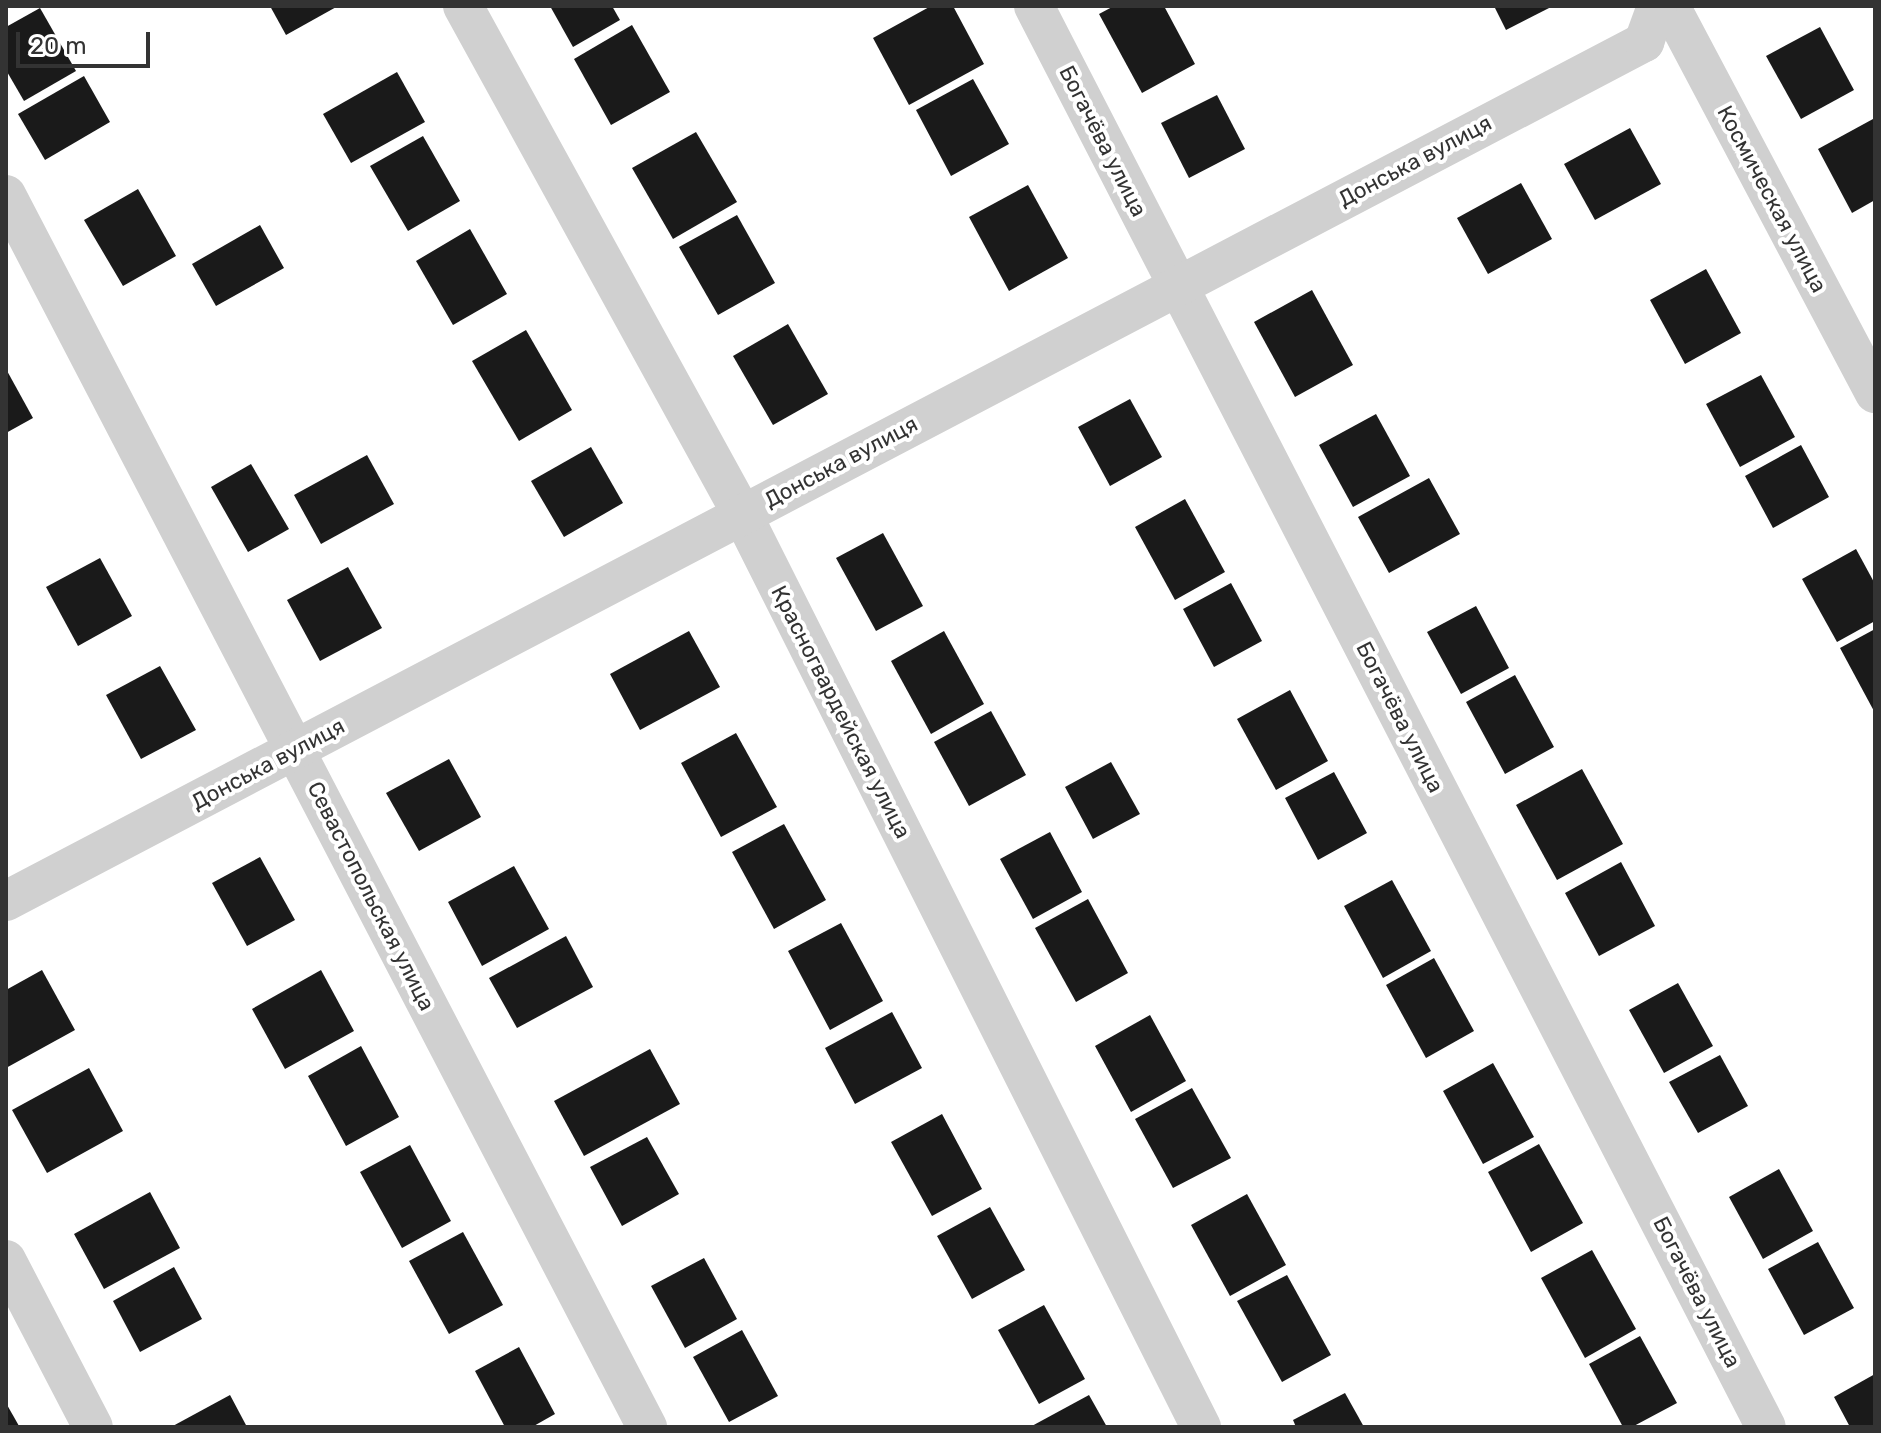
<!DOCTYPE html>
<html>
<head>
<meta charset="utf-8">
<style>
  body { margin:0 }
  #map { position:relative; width:1881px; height:1433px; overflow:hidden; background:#fff; font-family:Rubik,sans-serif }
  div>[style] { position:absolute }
  .building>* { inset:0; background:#1a1a1a }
  .minor>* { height:40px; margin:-20px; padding:0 20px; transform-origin:20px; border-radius:20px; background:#d0d0d0 }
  span { translate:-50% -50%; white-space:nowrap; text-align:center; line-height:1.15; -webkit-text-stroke:8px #fff; paint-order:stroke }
  .street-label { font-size:22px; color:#333 }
  .frame { position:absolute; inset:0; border:8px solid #333; pointer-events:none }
  .scale { position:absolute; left:16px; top:32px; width:134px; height:36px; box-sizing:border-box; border:4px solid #333; border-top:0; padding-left:10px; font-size:24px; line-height:28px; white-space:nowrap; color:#333; -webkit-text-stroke:6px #fff; paint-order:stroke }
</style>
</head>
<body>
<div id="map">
  <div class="building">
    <i style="clip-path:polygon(270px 6px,338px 6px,286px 35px)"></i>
    <i style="clip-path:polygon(550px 6px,612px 6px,620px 20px,573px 47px)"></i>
    <i style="clip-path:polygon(931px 6px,953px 6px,984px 64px,909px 105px,873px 38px)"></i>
    <i style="clip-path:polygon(1114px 6px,1164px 6px,1195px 64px,1142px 93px,1099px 14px)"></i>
    <i style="clip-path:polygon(1494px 6px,1553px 6px,1506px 30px)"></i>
    <i style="clip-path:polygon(40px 8px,76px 71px,24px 101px,6px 70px,6px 27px)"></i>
    <i style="clip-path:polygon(632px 25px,670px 92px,611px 125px,574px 59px)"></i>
    <i style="clip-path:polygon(1820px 27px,1854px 90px,1801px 119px,1766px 56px)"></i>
    <i style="clip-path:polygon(397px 72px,425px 122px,351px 163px,323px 114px)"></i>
    <i style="clip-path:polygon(84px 76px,110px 122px,45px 160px,18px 114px)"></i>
    <i style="clip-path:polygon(973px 79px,1009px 144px,951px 176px,916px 110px)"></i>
    <i style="clip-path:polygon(1217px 95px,1245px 149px,1189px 178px,1161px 123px)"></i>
    <i style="clip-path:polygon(1873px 119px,1875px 200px,1852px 213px,1818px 149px)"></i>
    <i style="clip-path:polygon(1630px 128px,1661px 184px,1595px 220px,1564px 164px)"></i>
    <i style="clip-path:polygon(696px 132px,737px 202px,673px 239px,632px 168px)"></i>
    <i style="clip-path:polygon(423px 136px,460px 201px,408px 231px,370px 166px)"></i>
    <i style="clip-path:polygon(1521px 183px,1552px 239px,1488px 274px,1457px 218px)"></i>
    <i style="clip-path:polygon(1028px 185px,1068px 258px,1009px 291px,969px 217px)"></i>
    <i style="clip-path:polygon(138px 189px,176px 256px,123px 286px,84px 220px)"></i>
    <i style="clip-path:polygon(737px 215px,775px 283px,718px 315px,679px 247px)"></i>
    <i style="clip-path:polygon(260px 225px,284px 268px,216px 306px,192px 264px)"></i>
    <i style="clip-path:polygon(470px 229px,507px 294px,453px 325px,416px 261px)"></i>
    <i style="clip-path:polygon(1706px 269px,1741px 333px,1685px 364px,1650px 300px)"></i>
    <i style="clip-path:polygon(1312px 290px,1353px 365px,1295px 397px,1254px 322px)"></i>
    <i style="clip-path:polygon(788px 324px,828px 394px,773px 425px,733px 356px)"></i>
    <i style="clip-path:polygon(526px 330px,572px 410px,519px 441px,472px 361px)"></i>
    <i style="clip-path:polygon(6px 369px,33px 418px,6px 433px)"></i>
    <i style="clip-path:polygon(1761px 375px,1795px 437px,1740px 467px,1706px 404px)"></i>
    <i style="clip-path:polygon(1130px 399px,1162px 457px,1110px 486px,1078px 427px)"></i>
    <i style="clip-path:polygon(1376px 414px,1410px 476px,1353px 507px,1319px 445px)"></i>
    <i style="clip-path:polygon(1801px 445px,1829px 497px,1773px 528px,1745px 476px)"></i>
    <i style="clip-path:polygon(591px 447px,623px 503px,564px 537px,531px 481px)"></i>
    <i style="clip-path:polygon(367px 455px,394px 504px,321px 544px,294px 495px)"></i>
    <i style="clip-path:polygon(251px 464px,289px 529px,248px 552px,211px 487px)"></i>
    <i style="clip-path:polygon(1429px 478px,1460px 534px,1389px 573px,1358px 517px)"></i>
    <i style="clip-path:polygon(1185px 499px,1225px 572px,1175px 600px,1135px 527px)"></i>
    <i style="clip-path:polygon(883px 533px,923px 606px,876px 631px,836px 558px)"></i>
    <i style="clip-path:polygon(1856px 549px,1875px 584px,1875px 621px,1837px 642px,1802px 579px)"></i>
    <i style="clip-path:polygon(100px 558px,132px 616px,78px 646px,46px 587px)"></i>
    <i style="clip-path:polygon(348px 567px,382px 628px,320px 661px,287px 600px)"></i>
    <i style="clip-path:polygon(1231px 583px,1262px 641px,1214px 667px,1183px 609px)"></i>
    <i style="clip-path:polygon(1476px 606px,1509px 668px,1461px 694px,1427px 632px)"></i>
    <i style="clip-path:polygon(1875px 629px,1875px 713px,1840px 648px)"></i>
    <i style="clip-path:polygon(689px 631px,720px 687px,640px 730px,610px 674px)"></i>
    <i style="clip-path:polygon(944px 631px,984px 704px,931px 734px,891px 661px)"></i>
    <i style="clip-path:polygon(160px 666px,196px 730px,141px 759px,106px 695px)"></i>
    <i style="clip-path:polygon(1515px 675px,1554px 747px,1505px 774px,1466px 702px)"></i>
    <i style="clip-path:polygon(1290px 690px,1328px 761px,1276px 790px,1237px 719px)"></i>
    <i style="clip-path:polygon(991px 711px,1026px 775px,969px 806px,934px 742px)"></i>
    <i style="clip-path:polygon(736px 733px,777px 807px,721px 837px,681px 763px)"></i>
    <i style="clip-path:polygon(449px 759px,481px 817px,419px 851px,386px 793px)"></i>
    <i style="clip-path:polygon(1111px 762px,1140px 814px,1093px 839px,1065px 787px)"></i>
    <i style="clip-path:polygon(1582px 769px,1623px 844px,1557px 880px,1516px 805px)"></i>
    <i style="clip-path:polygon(1334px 772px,1367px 833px,1318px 860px,1285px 798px)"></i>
    <i style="clip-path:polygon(784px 824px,826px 900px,774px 929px,732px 852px)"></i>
    <i style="clip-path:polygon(1050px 832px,1082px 892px,1033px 919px,1000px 859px)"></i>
    <i style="clip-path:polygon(260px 857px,295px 920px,247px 946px,212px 883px)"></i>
    <i style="clip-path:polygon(1621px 862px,1655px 926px,1599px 956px,1565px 893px)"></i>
    <i style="clip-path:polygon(514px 866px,549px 929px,482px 966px,448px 902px)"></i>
    <i style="clip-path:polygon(1392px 880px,1431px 951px,1383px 978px,1344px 906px)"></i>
    <i style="clip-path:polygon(1088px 899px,1128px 973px,1076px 1002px,1035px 928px)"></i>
    <i style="clip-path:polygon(841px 923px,883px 1001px,830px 1030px,788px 951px)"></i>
    <i style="clip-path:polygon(566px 936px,593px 987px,517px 1028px,489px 978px)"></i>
    <i style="clip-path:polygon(1434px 958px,1474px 1031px,1426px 1058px,1386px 985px)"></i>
    <i style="clip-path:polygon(42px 970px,75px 1030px,6px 1068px,6px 990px)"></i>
    <i style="clip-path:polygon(321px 970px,354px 1031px,285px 1069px,252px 1009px)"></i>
    <i style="clip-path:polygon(1678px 983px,1713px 1046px,1664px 1073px,1629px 1010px)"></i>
    <i style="clip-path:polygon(892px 1012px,922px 1068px,855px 1104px,825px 1048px)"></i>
    <i style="clip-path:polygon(1150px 1015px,1186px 1081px,1131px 1112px,1095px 1046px)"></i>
    <i style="clip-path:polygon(361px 1046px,399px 1117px,346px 1146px,308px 1076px)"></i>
    <i style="clip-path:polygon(650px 1049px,680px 1104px,584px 1156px,554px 1101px)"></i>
    <i style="clip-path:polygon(1720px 1055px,1748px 1106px,1698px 1133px,1669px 1082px)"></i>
    <i style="clip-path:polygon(1493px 1063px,1534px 1137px,1483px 1164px,1443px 1091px)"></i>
    <i style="clip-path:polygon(89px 1068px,123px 1131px,47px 1173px,12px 1110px)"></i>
    <i style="clip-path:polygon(1192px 1088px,1231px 1158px,1173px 1188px,1135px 1119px)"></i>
    <i style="clip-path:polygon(942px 1114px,982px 1189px,932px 1216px,891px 1142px)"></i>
    <i style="clip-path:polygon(647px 1137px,679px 1194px,622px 1226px,590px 1167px)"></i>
    <i style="clip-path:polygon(1539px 1144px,1583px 1223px,1531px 1252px,1488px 1172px)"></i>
    <i style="clip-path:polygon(410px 1145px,451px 1221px,402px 1248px,360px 1172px)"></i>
    <i style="clip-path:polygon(1779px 1169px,1813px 1231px,1763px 1259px,1729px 1197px)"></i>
    <i style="clip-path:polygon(150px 1192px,180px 1248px,104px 1289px,74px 1234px)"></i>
    <i style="clip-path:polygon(1247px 1194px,1286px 1265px,1230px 1296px,1191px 1225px)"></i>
    <i style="clip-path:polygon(990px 1207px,1025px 1270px,972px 1299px,937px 1236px)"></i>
    <i style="clip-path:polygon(463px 1232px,503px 1305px,449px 1334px,409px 1261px)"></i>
    <i style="clip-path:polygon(1818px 1242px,1854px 1308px,1804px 1335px,1768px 1269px)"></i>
    <i style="clip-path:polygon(1592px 1250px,1636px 1329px,1585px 1358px,1541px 1278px)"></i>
    <i style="clip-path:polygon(704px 1258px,737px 1319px,685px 1348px,651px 1286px)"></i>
    <i style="clip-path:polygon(174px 1267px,202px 1319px,140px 1352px,113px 1301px)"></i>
    <i style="clip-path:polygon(1287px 1275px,1331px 1355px,1282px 1382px,1237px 1301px)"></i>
    <i style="clip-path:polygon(1044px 1305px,1085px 1379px,1039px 1404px,998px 1330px)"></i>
    <i style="clip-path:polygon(742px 1330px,778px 1396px,729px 1422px,693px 1357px)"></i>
    <i style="clip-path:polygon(1640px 1336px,1677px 1403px,1632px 1427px,1623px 1427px,1589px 1364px)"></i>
    <i style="clip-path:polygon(519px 1347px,555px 1414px,532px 1427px,505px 1427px,475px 1371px)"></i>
    <i style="clip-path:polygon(1875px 1374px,1875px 1427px,1850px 1427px,1834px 1397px)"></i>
    <i style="clip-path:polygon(1345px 1393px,1364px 1427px,1296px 1427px,1293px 1420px)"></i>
    <i style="clip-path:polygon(230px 1395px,247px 1427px,171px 1427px)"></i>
    <i style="clip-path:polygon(1089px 1395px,1107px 1427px,1030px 1427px)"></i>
    <i style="clip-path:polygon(6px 1403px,19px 1426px,17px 1427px,6px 1427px)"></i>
  </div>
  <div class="minor">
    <i style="left:463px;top:6px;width:580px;rotate:61.22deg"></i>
    <i style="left:742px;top:514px;width:1022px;rotate:63.31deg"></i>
    <i style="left:1034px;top:6px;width:1598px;rotate:62.75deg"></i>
    <i style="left:1670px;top:6px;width:438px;rotate:62.1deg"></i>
    <i style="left:6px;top:195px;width:1389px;rotate:62.51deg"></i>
    <i style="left:6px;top:901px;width:1850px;rotate:-27.67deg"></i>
    <i style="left:1644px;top:42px;width:38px;rotate:-70deg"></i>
    <i style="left:6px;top:1260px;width:188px;rotate:62.5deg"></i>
  </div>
  <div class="street-label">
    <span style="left:1103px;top:141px;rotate:63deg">Богачёва улица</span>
    <span style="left:1415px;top:161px;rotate:-28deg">Донська вулиця</span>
    <span style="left:1772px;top:199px;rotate:62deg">Космическая улица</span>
    <span style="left:841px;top:462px;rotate:-28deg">Донська вулиця</span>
    <span style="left:841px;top:712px;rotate:63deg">Красногвардейская улица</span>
    <span style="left:1400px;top:717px;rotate:63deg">Богачёва улица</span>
    <span style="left:268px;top:764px;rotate:-28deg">Донська вулиця</span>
    <span style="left:371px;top:896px;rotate:63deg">Севастопольская улица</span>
    <span style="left:1697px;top:1292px;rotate:63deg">Богачёва улица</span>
  </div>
  <div class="frame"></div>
  <div class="scale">20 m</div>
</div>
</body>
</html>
